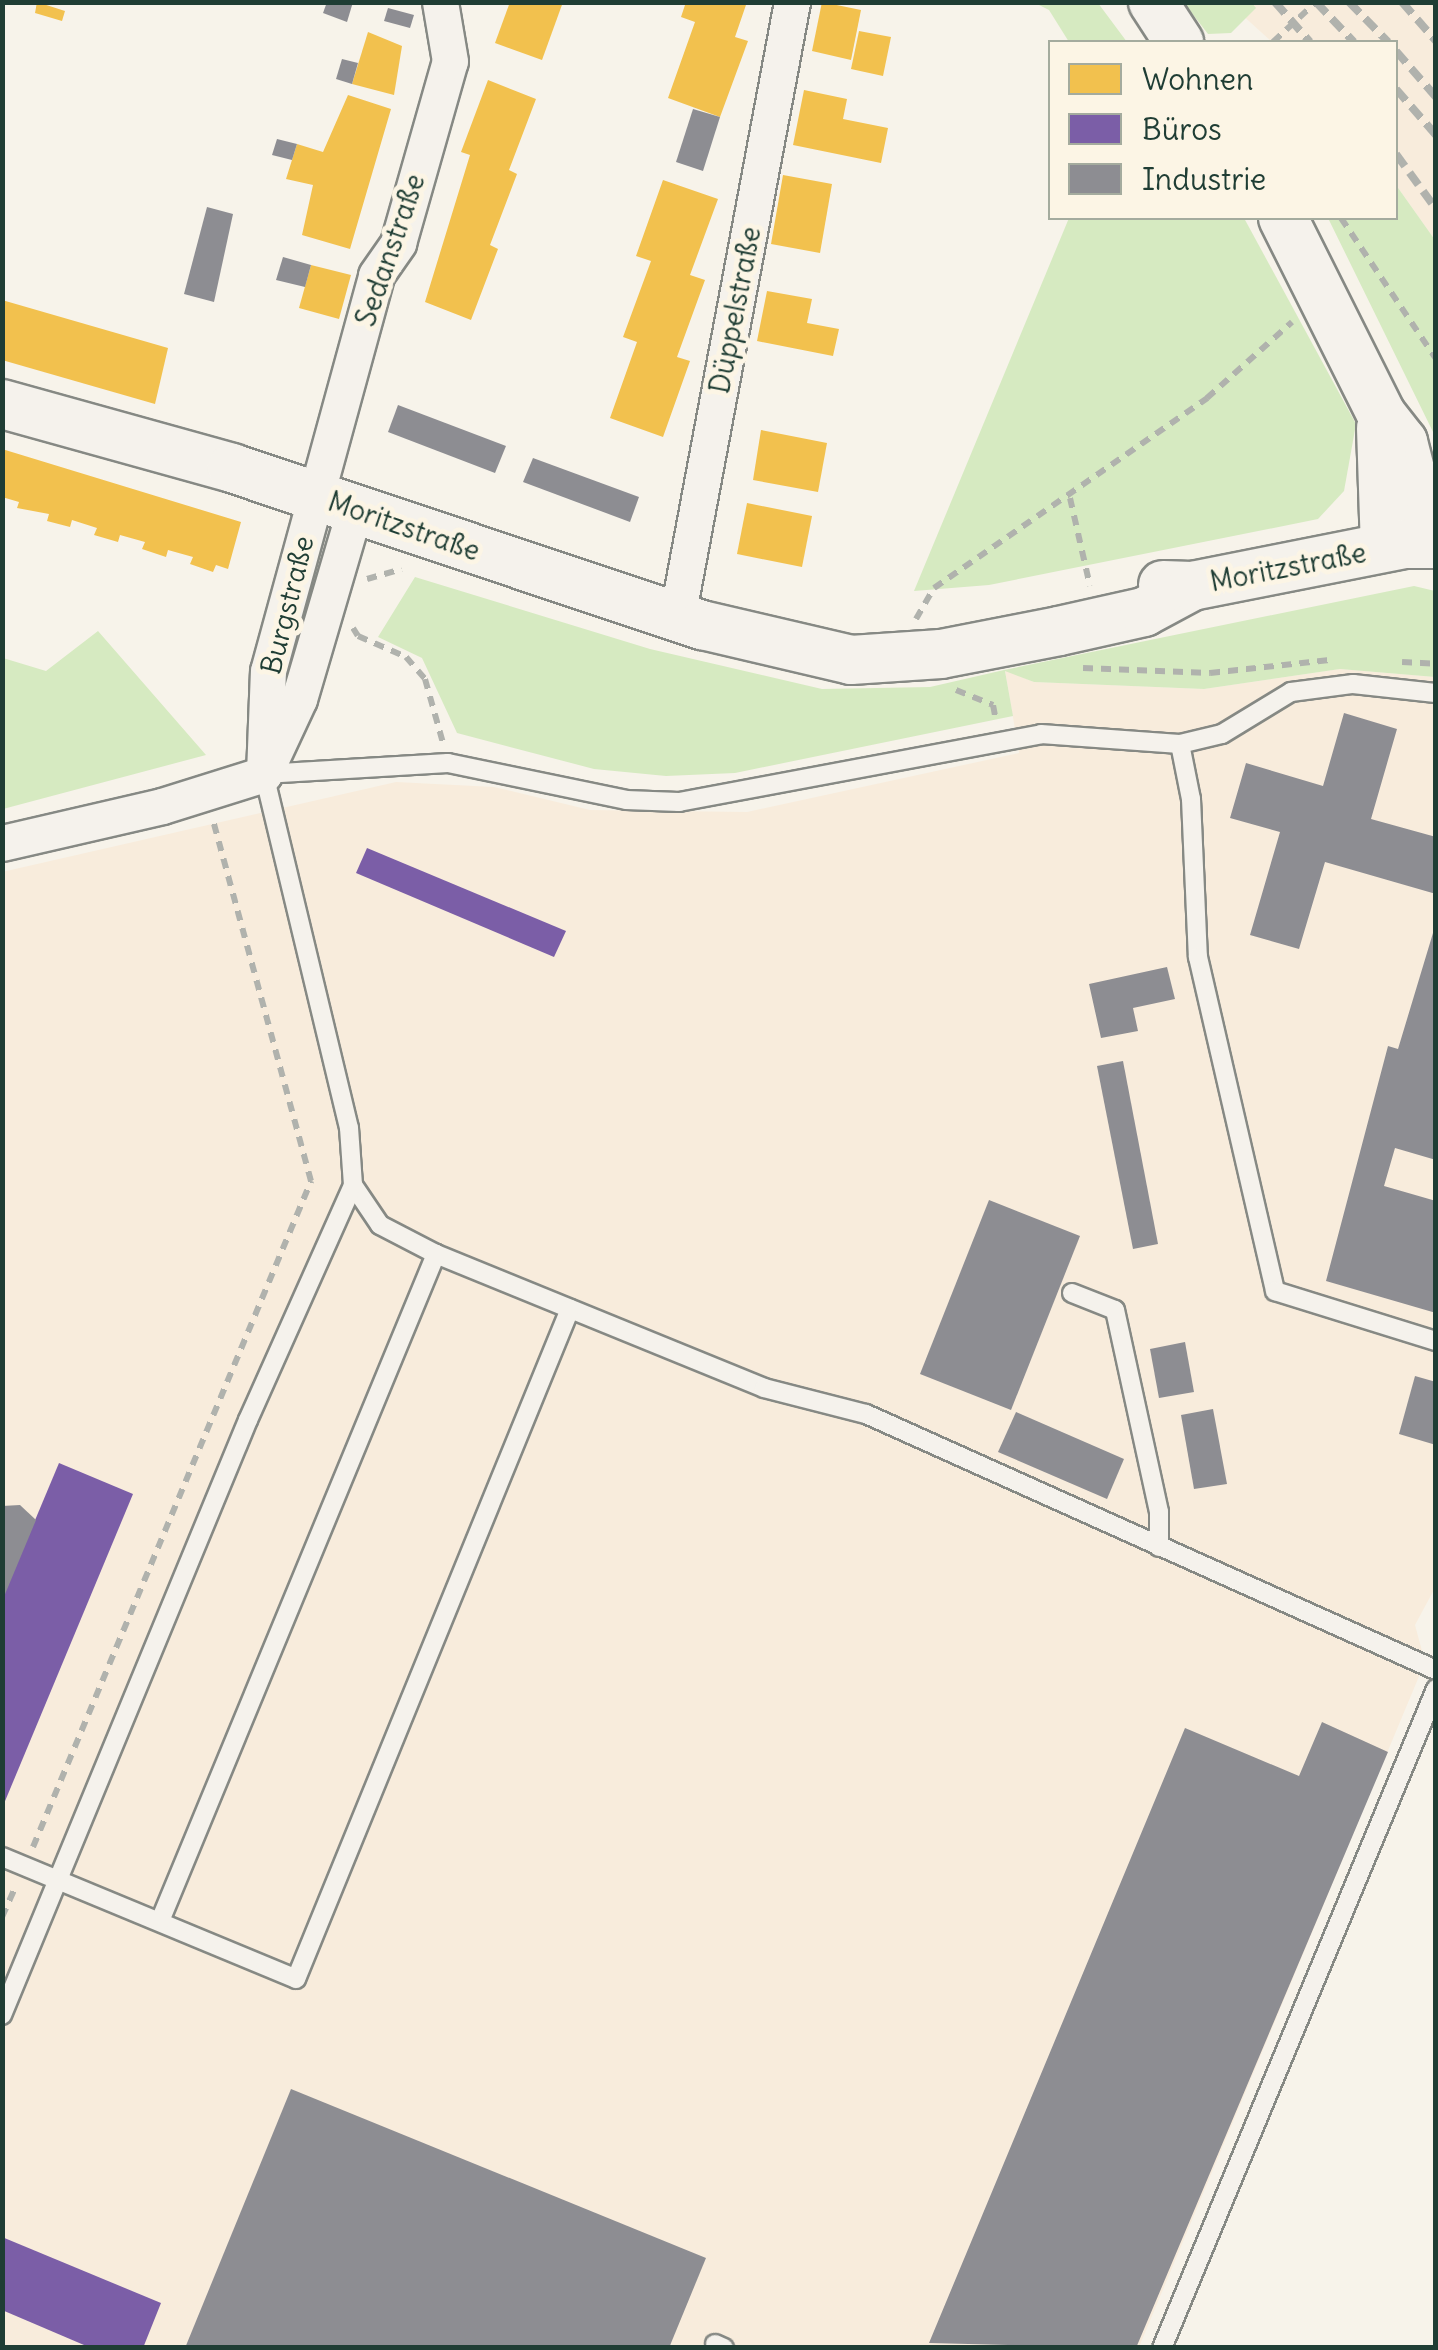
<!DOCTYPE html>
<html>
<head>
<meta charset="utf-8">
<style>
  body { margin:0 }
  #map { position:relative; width:1438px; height:2350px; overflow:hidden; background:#f7f3ea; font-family:Delius,sans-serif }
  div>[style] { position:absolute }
  .built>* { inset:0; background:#f8ecdc }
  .green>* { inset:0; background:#d6eac1 }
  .homes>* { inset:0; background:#f2c14e }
  .offices>* { inset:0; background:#7b5ea7 }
  .industry>* { inset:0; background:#8d8d92 }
  .path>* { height:6px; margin-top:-3px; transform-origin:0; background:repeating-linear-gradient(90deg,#b0b2ad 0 10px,transparent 0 18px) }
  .roads { filter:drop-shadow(2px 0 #868984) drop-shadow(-2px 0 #868984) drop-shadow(0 2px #868984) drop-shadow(0 -2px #868984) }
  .lane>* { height:18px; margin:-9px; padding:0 9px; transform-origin:9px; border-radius:9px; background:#f5f2ec }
  .street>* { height:35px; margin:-17.5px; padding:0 17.5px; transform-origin:17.5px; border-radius:17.5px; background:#f5f2ec }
  .secondary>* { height:48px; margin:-24px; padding:0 24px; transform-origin:24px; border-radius:24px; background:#f5f2ec }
  .rail>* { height:8px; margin-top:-4px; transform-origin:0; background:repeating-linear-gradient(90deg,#b0b2ad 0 15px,transparent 0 23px) }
  .path-bridge>* { height:6px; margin-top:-3px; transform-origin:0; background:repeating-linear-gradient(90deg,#b0b2ad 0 10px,transparent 0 18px) }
  span { translate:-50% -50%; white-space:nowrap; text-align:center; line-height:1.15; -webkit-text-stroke:10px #fcf5e5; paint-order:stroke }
  .street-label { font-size:28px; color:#1f3d34 }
  .frame { position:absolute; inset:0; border:5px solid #1f3d34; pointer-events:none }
  .legend { position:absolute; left:1048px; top:40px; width:350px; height:180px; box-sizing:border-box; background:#fcf5e5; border:2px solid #a4ab9e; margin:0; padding:12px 18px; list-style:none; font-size:30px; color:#1f3d34 }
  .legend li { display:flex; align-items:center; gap:20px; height:50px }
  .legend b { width:50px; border:2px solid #a4ab9e }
</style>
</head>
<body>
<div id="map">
  <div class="built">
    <i style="clip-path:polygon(1229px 3px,1435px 3px,1435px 240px,1396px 185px,1396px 42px,1272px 42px)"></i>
    <i style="clip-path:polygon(1340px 669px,1435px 677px,1436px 1586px,1415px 1625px,1425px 1662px,1139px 2347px,3px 2347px,2px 872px,396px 782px,494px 787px,590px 810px,747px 812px,1019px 753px,1005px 670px,1034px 682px,1204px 689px)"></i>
  </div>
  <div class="green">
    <i style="clip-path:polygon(1035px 3px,1098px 3px,1127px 42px,1069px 42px,1049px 10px)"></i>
    <i style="clip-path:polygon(1184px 3px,1252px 3px,1256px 8px,1231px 33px,1208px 34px)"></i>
    <i style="clip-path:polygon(1396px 185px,1435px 240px,1435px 436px,1328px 218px,1396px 218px)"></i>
    <i style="clip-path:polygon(1069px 218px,1244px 218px,1356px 424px,1344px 491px,1318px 519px,989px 585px,914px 591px)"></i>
    <i style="clip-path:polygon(415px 577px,650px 649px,822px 689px,930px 687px,1004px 670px,1414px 586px,1435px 591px,1435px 677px,1340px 669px,1204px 689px,1034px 682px,1005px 671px,1013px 716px,735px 773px,666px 776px,594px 769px,457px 733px,422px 658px,378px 637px)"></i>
    <i style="clip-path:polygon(98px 631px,206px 755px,3px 809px,3px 658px,46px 671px)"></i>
  </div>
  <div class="homes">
    <i style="clip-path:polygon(37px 2px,65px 11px,62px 21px,35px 13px)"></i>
    <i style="clip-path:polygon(510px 2px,563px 2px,542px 60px,495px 43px)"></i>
    <i style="clip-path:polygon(686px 2px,747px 2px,735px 37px,748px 41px,720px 117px,668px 98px,695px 22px,681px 17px)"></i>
    <i style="clip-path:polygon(822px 2px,861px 10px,851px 60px,812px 51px)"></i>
    <i style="clip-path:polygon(859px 31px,891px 37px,883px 76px,851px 69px)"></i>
    <i style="clip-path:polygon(368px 32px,402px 46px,394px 95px,352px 84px)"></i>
    <i style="clip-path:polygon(488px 80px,536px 99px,509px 170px,517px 174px,490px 245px,498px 249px,471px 320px,425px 302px,470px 155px,461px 152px)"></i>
    <i style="clip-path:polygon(804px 90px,847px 99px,843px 119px,888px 128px,881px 163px,793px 145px)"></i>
    <i style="clip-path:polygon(348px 95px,391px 109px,350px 249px,302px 235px,313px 185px,286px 179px,297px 144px,323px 152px)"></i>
    <i style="clip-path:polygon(783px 175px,832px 184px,820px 253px,771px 244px)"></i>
    <i style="clip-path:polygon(663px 180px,718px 199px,690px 275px,705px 280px,677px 357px,690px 361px,663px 437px,610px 418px,637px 342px,623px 337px,651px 261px,636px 256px)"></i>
    <i style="clip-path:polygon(311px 265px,351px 275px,339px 319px,299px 308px)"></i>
    <i style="clip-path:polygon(767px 291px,812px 299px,807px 323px,839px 329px,833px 356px,757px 341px)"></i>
    <i style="clip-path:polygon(2px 300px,168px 348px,155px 404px,2px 360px)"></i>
    <i style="clip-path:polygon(761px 430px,827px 443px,818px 492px,753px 480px)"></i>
    <i style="clip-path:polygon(2px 449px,241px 522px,228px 569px,216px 565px,213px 572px,190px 564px,193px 557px,168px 550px,166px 557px,142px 549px,145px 542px,120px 535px,118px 542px,94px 535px,97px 528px,72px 520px,70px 527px,47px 521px,49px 514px,17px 508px,19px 502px,2px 497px)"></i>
    <i style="clip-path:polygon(747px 503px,812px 516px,802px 567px,737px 554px)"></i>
  </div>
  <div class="offices">
    <i style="clip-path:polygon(367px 848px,566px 931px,554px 957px,356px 873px)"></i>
    <i style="clip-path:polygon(59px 1463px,133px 1494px,3px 1806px,2px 1599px)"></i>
    <i style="clip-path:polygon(2px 2237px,161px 2303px,143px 2348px,91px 2348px,2px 2310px)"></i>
  </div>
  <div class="industry">
    <i style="clip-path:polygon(327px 2px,353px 2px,347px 22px,323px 13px)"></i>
    <i style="clip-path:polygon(388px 8px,414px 15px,410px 28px,384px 21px)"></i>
    <i style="clip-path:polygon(342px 59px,358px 63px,352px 84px,336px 79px)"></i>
    <i style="clip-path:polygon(693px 109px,720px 117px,703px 171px,676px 162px)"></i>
    <i style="clip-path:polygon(277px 139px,297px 144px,292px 160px,272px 155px)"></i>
    <i style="clip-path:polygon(207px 207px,233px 214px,214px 302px,184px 294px)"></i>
    <i style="clip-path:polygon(283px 257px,311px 265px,305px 287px,276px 280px)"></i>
    <i style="clip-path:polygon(398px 405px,506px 446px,495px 473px,388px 432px)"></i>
    <i style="clip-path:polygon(533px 458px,639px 497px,630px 522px,523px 482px)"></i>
    <i style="clip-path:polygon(1344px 713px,1397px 729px,1371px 819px,1436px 837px,1436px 894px,1325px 862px,1299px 949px,1250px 935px,1280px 832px,1230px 818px,1246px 763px,1323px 786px)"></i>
    <i style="clip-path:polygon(1436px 923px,1436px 1160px,1395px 1148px,1384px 1186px,1436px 1201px,1436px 1313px,1326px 1281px,1388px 1046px,1398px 1049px)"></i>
    <i style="clip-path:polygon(1167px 967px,1175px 999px,1133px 1008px,1138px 1031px,1101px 1038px,1089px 984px)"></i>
    <i style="clip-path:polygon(1123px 1061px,1158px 1244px,1133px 1249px,1097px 1066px)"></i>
    <i style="clip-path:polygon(989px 1200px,1080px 1236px,1011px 1410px,920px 1374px)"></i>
    <i style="clip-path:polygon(1185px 1342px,1194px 1392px,1159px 1398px,1150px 1349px)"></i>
    <i style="clip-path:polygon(1415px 1376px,1436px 1382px,1436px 1445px,1399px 1434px)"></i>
    <i style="clip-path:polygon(1213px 1409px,1227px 1484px,1194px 1489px,1181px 1415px)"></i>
    <i style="clip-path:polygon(1016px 1412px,1124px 1459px,1107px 1499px,998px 1452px)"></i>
    <i style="clip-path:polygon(20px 1505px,36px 1520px,3px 1599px,2px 1506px)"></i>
    <i style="clip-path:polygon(1322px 1722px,1388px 1752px,1136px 2348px,929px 2343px,1185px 1728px,1299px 1776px)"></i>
    <i style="clip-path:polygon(291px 2089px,706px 2258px,669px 2348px,185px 2348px)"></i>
  </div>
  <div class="path">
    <i style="left:1341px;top:218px;width:170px;rotate:56deg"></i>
    <i style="left:1070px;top:498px;width:90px;rotate:77.2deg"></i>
    <i style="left:367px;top:579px;width:36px;rotate:-16deg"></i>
    <i style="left:916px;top:619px;width:36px;rotate:-60deg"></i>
    <i style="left:934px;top:588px;width:333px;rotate:-34.8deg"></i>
    <i style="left:1207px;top:398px;width:114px;rotate:-41.8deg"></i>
    <i style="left:353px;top:628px;width:9px;rotate:58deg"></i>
    <i style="left:358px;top:636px;width:52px;rotate:23.6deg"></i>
    <i style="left:406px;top:657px;width:29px;rotate:49deg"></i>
    <i style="left:425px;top:679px;width:66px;rotate:74.3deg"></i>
    <i style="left:1402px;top:662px;width:34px;rotate:3deg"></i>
    <i style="left:1083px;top:668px;width:127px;rotate:2.3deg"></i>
    <i style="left:1210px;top:673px;width:120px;rotate:-6.2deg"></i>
    <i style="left:956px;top:690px;width:40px;rotate:22deg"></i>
    <i style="left:993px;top:705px;width:16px;rotate:79deg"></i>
    <i style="left:33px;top:1847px;width:722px;rotate:-67.34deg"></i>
    <i style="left:311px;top:1181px;width:371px;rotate:-105.2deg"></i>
    <i style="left:2px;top:1917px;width:34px;rotate:-66deg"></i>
  </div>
  <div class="roads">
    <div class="lane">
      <i style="left:1180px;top:744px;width:56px;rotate:78.7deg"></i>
      <i style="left:1191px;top:799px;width:158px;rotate:87.5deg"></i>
      <i style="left:1198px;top:957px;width:343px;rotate:77deg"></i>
      <i style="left:1275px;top:1291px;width:169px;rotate:17.3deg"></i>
      <i style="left:353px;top:1185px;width:48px;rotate:56deg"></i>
      <i style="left:380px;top:1225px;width:63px;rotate:27.4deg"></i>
      <i style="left:436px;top:1254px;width:354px;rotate:22.2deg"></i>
      <i style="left:764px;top:1388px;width:105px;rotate:14.3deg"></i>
      <i style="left:866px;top:1414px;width:625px;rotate:24.19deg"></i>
      <i style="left:1072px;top:1293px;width:46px;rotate:21.6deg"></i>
      <i style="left:1115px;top:1310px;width:207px;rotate:77.7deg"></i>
      <i style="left:1159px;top:1512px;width:35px;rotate:90deg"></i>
      <i style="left:2px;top:1857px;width:318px;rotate:22.5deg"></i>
      <i style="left:296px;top:1979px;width:724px;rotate:-67.76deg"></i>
      <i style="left:160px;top:1921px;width:722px;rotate:-67.52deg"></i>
      <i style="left:2px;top:2015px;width:644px;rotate:-67.54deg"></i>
      <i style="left:248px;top:1420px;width:257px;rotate:-65.9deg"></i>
      <i style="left:353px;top:1185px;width:57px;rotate:-94deg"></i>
      <i style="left:349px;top:1128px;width:364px;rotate:-103.5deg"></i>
      <i style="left:264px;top:774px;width:184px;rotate:-3.4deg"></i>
      <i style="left:448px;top:763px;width:182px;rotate:11.7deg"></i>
      <i style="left:626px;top:800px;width:53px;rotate:2.2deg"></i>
      <i style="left:679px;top:802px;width:368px;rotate:-10.6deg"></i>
      <i style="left:1041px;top:734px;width:139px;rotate:4.1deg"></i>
      <i style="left:1180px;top:744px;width:43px;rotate:-13.4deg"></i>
      <i style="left:1222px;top:734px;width:81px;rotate:-31.3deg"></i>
      <i style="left:1291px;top:692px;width:63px;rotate:-7.4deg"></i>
      <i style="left:1353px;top:684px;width:83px;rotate:6.2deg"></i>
      <i style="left:715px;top:2344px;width:10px;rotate:24deg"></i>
      <i style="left:1162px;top:2348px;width:714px;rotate:-67.42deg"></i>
    </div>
    <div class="street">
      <i style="left:677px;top:617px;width:626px;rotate:-79.41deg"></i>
      <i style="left:264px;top:774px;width:103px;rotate:-87.8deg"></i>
      <i style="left:268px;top:671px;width:410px;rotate:-74.7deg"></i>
      <i style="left:376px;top:275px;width:39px;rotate:-55deg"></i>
      <i style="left:398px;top:243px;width:189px;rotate:-74.1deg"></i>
      <i style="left:450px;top:61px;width:60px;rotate:-99.6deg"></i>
      <i style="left:2px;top:843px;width:164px;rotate:-13deg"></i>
      <i style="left:162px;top:806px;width:107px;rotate:-17.4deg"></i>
      <i style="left:264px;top:774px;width:83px;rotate:-65deg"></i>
      <i style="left:299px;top:699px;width:198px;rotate:-73.6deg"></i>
    </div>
    <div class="secondary">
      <i style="left:1153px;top:2px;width:48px;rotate:57deg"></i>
      <i style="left:1283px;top:218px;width:219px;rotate:63.4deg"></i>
      <i style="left:1381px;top:414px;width:36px;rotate:52deg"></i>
      <i style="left:1403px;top:442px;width:104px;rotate:75.6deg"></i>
      <i style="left:2px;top:404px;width:239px;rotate:15.5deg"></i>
      <i style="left:232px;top:468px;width:496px;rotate:18.5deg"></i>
      <i style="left:702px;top:625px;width:153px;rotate:13.2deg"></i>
      <i style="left:851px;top:660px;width:90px;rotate:-3.8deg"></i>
      <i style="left:941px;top:654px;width:120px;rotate:-11deg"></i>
      <i style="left:1059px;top:631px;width:87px;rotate:-12.6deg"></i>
      <i style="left:1144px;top:612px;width:55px;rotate:-28.4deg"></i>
      <i style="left:1381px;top:428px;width:119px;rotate:88.1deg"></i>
      <i style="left:1163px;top:585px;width:29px;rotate:2deg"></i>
      <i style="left:1192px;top:586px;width:217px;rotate:-11.2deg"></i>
      <i style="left:1405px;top:544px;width:31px"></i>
    </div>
  </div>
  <div class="rail">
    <i style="left:1275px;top:2px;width:53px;rotate:48.8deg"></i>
    <i style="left:1316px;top:2px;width:55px;rotate:46.5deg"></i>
    <i style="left:1349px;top:2px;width:56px;rotate:45.7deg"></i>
    <i style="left:1402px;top:2px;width:52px;rotate:48.9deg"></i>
    <i style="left:1435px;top:2px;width:1px;rotate:45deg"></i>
    <i style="left:1396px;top:51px;width:61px;rotate:49deg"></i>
    <i style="left:1396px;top:89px;width:61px;rotate:49deg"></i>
    <i style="left:1396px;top:154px;width:68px;rotate:54deg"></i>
  </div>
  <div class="path-bridge">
    <i style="left:1273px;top:42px;width:59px;rotate:-42.9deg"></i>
  </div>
  <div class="street-label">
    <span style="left:390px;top:250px;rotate:-71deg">Sedanstraße</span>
    <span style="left:735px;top:310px;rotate:-79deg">Düppelstraße</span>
    <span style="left:404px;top:526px;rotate:19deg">Moritzstraße</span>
    <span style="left:1288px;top:567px;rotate:-11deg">Moritzstraße</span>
    <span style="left:287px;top:605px;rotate:-76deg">Burgstraße</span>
  </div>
  <div class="frame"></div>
  <ul class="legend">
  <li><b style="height:28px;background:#f2c14e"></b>Wohnen</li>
  <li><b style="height:28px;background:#7b5ea7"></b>Büros</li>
  <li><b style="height:28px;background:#8d8d92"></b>Industrie</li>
  </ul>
</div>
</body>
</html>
